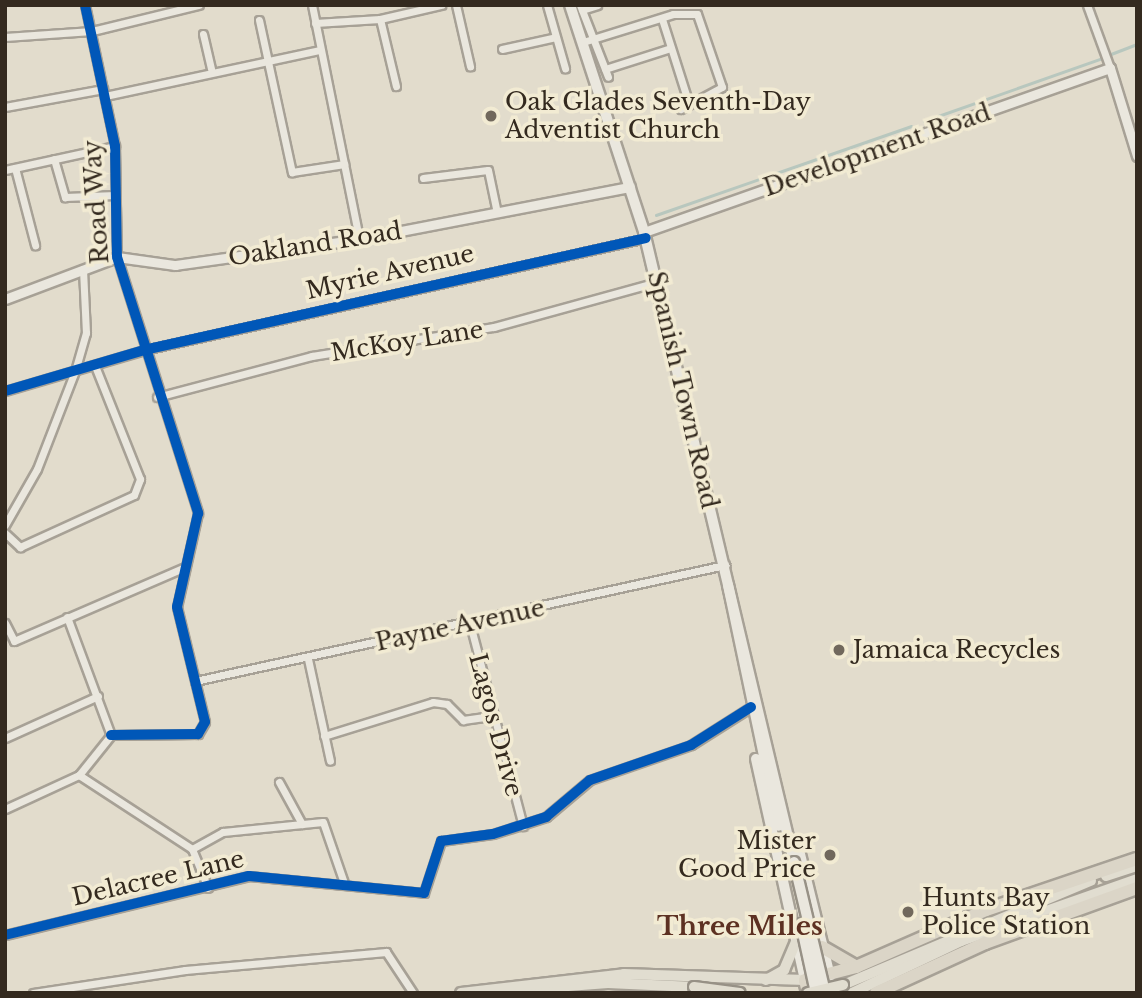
<!DOCTYPE html>
<html>
<head>
<meta charset="utf-8">
<style>
  body { margin:0 }
  #map { position:relative; width:1142px; height:998px; overflow:hidden; background:#e2dccc; font-family:"Libre Baskerville",serif }
  div>[style] { position:absolute }
  .stream>* { height:2.5px; margin:-1.25px; padding:0 1.25px; transform-origin:1.25px; border-radius:1.25px; background:#b8c7be }
  .roads { filter:drop-shadow(2px 0 #a7a196) drop-shadow(-2px 0 #a7a196) drop-shadow(0 2px #a7a196) drop-shadow(0 -2px #a7a196) }
  .minor>* { height:7px; margin:-3.5px; padding:0 3.5px; transform-origin:3.5px; border-radius:3.5px; background:#eae7de }
  .tertiary>* { height:9px; margin:-4.5px; padding:0 4.5px; transform-origin:4.5px; border-radius:4.5px; background:#eae7de }
  .secondary>* { height:10px; margin:-5px; padding:0 5px; transform-origin:5px; border-radius:5px; background:#eae7de }
  .primary>* { height:10px; margin:-5px; padding:0 5px; transform-origin:5px; border-radius:5px; background:#e1ddd0 }
  .trunk>* { height:12px; margin:-6px; padding:0 6px; transform-origin:6px; border-radius:6px; background:#dbd5c7 }
  .bridges { filter:drop-shadow(2px 0 #979186) drop-shadow(-2px 0 #979186) drop-shadow(0 2px #979186) drop-shadow(0 -2px #979186) }
  .secondary-bridge>* { height:10px; margin:-5px; padding:0 5px; transform-origin:5px; border-radius:5px; background:#eae7de }
  .primary-bridge>* { height:10px; margin:-5px; padding:0 5px; transform-origin:5px; border-radius:5px; background:#e1ddd0 }
  .cycleway>* { height:10px; margin:-5px; padding:0 5px; transform-origin:5px; border-radius:5px; background:#0057b8 }
  .dots>* { width:19px; height:19px; translate:-50% -50%; box-sizing:border-box; border:4px solid #f2ebd3; border-radius:50% }
  span { translate:-50% -50%; white-space:nowrap; text-align:center; line-height:1.15; -webkit-text-stroke:7px #f2ebd3; paint-order:stroke }
  .poi-label { font-size:24px; color:#342a1f }
  .left { translate:0 -50%; text-align:left }
  .right { translate:-100% -50%; text-align:right }
  .street-label { font-size:24px; color:#342a1f }
  .neighbourhood-label { font-size:26px; color:#5d3122; font-weight:700 }
  .frame { position:absolute; inset:0; border:7px solid #342a1f; pointer-events:none }
</style>
</head>
<body>
<div id="map">
  <div class="stream">
    <i style="left:1111px;top:54px;width:28px;rotate:-21deg"></i>
    <i style="left:924px;top:121px;width:187px;rotate:-19.4deg"></i>
    <i style="left:656px;top:215px;width:270px;rotate:-19.2deg"></i>
  </div>
  <div class="roads">
    <div class="minor">
      <i style="left:85px;top:5px;width:144px;rotate:78deg"></i>
      <i style="left:115px;top:146px;width:111px;rotate:89deg"></i>
      <i style="left:117px;top:257px;width:269px;rotate:72.4deg"></i>
      <i style="left:198px;top:513px;width:96px;rotate:102.6deg"></i>
      <i style="left:177px;top:607px;width:118px;rotate:76.3deg"></i>
      <i style="left:205px;top:722px;width:14px;rotate:120deg"></i>
      <i style="left:198px;top:734px;width:87px;rotate:179.3deg"></i>
      <i style="left:312px;top:5px;width:239px;rotate:78.6deg"></i>
      <i style="left:456px;top:5px;width:63px;rotate:77.1deg"></i>
      <i style="left:547px;top:5px;width:66px;rotate:74.1deg"></i>
      <i style="left:580px;top:5px;width:77px;rotate:68.7deg"></i>
      <i style="left:1087px;top:5px;width:67px;rotate:69.9deg"></i>
      <i style="left:582px;top:10px;width:16px;rotate:-18deg"></i>
      <i style="left:380px;top:19px;width:69px;rotate:76.6deg"></i>
      <i style="left:662px;top:19px;width:89px;rotate:72.4deg"></i>
      <i style="left:259px;top:20px;width:156px;rotate:77.8deg"></i>
      <i style="left:292px;top:172px;width:53px;rotate:-8.7deg"></i>
      <i style="left:315px;top:23px;width:65px;rotate:-3.5deg"></i>
      <i style="left:380px;top:19px;width:63px;rotate:-12.9deg"></i>
      <i style="left:203px;top:34px;width:36px;rotate:77deg"></i>
      <i style="left:5px;top:37px;width:87px;rotate:-3.9deg"></i>
      <i style="left:92px;top:31px;width:110px;rotate:-13.7deg"></i>
      <i style="left:583px;top:42px;width:94px;rotate:-17.3deg"></i>
      <i style="left:673px;top:14px;width:24px"></i>
      <i style="left:697px;top:14px;width:77px;rotate:71.1deg"></i>
      <i style="left:722px;top:87px;width:47px;rotate:151.8deg"></i>
      <i style="left:502px;top:49px;width:55px;rotate:-12.5deg"></i>
      <i style="left:605px;top:69px;width:69px;rotate:-17.7deg"></i>
      <i style="left:105px;top:96px;width:220px;rotate:-12.1deg"></i>
      <i style="left:5px;top:107px;width:100px;rotate:-10.4deg"></i>
      <i style="left:54px;top:159px;width:40px;rotate:74deg"></i>
      <i style="left:65px;top:197px;width:50px;rotate:-2.3deg"></i>
      <i style="left:15px;top:168px;width:80px;rotate:75.4deg"></i>
      <i style="left:5px;top:170px;width:113px;rotate:-12.3deg"></i>
      <i style="left:423px;top:178px;width:65px;rotate:-7deg"></i>
      <i style="left:488px;top:170px;width:44px;rotate:78.2deg"></i>
      <i style="left:5px;top:391px;width:145px;rotate:-16.4deg"></i>
      <i style="left:144px;top:350px;width:514px;rotate:-12.58deg"></i>
      <i style="left:157px;top:397px;width:160px;rotate:-14.8deg"></i>
      <i style="left:312px;top:356px;width:184px;rotate:-9.1deg"></i>
      <i style="left:494px;top:327px;width:169px;rotate:-15.4deg"></i>
      <i style="left:5px;top:525px;width:64px;rotate:-60.3deg"></i>
      <i style="left:37px;top:469px;width:105px;rotate:-68.8deg"></i>
      <i style="left:75px;top:371px;width:40px;rotate:-74deg"></i>
      <i style="left:86px;top:333px;width:64px;rotate:-92.7deg"></i>
      <i style="left:5px;top:533px;width:21px;rotate:43deg"></i>
      <i style="left:20px;top:547px;width:125px;rotate:-24.5deg"></i>
      <i style="left:134px;top:495px;width:17px;rotate:-69deg"></i>
      <i style="left:140px;top:479px;width:122px;rotate:-111.7deg"></i>
      <i style="left:67px;top:617px;width:126px;rotate:69.6deg"></i>
      <i style="left:5px;top:623px;width:20px;rotate:63deg"></i>
      <i style="left:14px;top:641px;width:184px;rotate:-23.4deg"></i>
      <i style="left:470px;top:624px;width:209px;rotate:75.3deg"></i>
      <i style="left:308px;top:659px;width:104px;rotate:77.8deg"></i>
      <i style="left:195px;top:681px;width:543px;rotate:-12.35deg"></i>
      <i style="left:324px;top:736px;width:114px;rotate:-17.3deg"></i>
      <i style="left:433px;top:702px;width:14px;rotate:8deg"></i>
      <i style="left:447px;top:704px;width:23px;rotate:45deg"></i>
      <i style="left:463px;top:720px;width:27px;rotate:-8deg"></i>
      <i style="left:5px;top:738px;width:102px;rotate:-24.3deg"></i>
      <i style="left:79px;top:775px;width:135px;rotate:33.2deg"></i>
      <i style="left:192px;top:849px;width:42px;rotate:67.7deg"></i>
      <i style="left:279px;top:782px;width:48px;rotate:61.3deg"></i>
      <i style="left:5px;top:809px;width:81px;rotate:-24.7deg"></i>
      <i style="left:79px;top:775px;width:51px;rotate:-51.3deg"></i>
      <i style="left:192px;top:849px;width:35px;rotate:-29deg"></i>
      <i style="left:223px;top:832px;width:100px;rotate:-5.7deg"></i>
      <i style="left:323px;top:822px;width:65px;rotate:71deg"></i>
      <i style="left:5px;top:935px;width:251px;rotate:-13.6deg"></i>
      <i style="left:249px;top:876px;width:176px;rotate:5.5deg"></i>
      <i style="left:424px;top:893px;width:55px;rotate:-71.9deg"></i>
      <i style="left:441px;top:841px;width:52px;rotate:-7.7deg"></i>
      <i style="left:493px;top:834px;width:56px;rotate:-17.8deg"></i>
      <i style="left:546px;top:817px;width:57px;rotate:-40.1deg"></i>
      <i style="left:590px;top:780px;width:107px;rotate:-19.1deg"></i>
      <i style="left:691px;top:745px;width:71px;rotate:-32.3deg"></i>
      <i style="left:33px;top:993px;width:154px;rotate:-8.6deg"></i>
      <i style="left:185px;top:970px;width:202px;rotate:-5.1deg"></i>
      <i style="left:386px;top:952px;width:49px;rotate:56.6deg"></i>
    </div>
    <div class="tertiary">
      <i style="left:644px;top:232px;width:494px;rotate:-19.4deg"></i>
      <i style="left:1110px;top:68px;width:92px;rotate:72.9deg"></i>
      <i style="left:5px;top:299px;width:120px;rotate:-20.6deg"></i>
      <i style="left:117px;top:257px;width:59px;rotate:7.9deg"></i>
      <i style="left:175px;top:265px;width:186px;rotate:-8deg"></i>
      <i style="left:359px;top:239px;width:276px;rotate:-10.9deg"></i>
    </div>
    <div class="secondary">
      <i style="left:570px;top:5px;width:239px;rotate:71.9deg"></i>
      <i style="left:644px;top:232px;width:648px;rotate:76.61deg"></i>
      <i style="left:728px;top:585px;width:246px;rotate:78.1deg"></i>
      <i style="left:756px;top:759px;width:226px;rotate:77.5deg"></i>
      <i style="left:799px;top:850px;width:130px;rotate:76.2deg"></i>
    </div>
    <div class="primary">
      <i style="left:1106px;top:876px;width:33px;rotate:-18deg"></i>
      <i style="left:766px;top:980px;width:21px;rotate:-29deg"></i>
      <i style="left:784px;top:970px;width:36px;rotate:-67deg"></i>
      <i style="left:843px;top:985px;width:269px;rotate:-22.8deg"></i>
      <i style="left:514px;top:990px;width:94px;rotate:-4.3deg"></i>
      <i style="left:608px;top:983px;width:86px;rotate:2.7deg"></i>
      <i style="left:461px;top:993px;width:164px;rotate:-6.6deg"></i>
      <i style="left:624px;top:974px;width:181px;rotate:1.9deg"></i>
      <i style="left:852px;top:993px;width:121px;rotate:-25.5deg"></i>
      <i style="left:961px;top:941px;width:187px;rotate:-19.4deg"></i>
    </div>
    <div class="trunk">
      <i style="left:822px;top:947px;width:39px;rotate:30deg"></i>
      <i style="left:808px;top:993px;width:13px;rotate:-103deg"></i>
      <i style="left:805px;top:980px;width:53px;rotate:-14.3deg"></i>
      <i style="left:856px;top:967px;width:142px;rotate:-23.7deg"></i>
      <i style="left:986px;top:910px;width:159px;rotate:-18.7deg"></i>
      <i style="left:876px;top:993px;width:120px;rotate:-24.6deg"></i>
      <i style="left:985px;top:943px;width:162px;rotate:-19.9deg"></i>
    </div>
  </div>
  <div class="bridges">
    <div class="secondary-bridge">
      <i style="left:794px;top:862px;width:134px;rotate:76.6deg"></i>
      <i style="left:801px;top:924px;width:71px;rotate:77.7deg"></i>
    </div>
    <div class="primary-bridge">
      <i style="left:694px;top:987px;width:46px;rotate:7.4deg"></i>
      <i style="left:808px;top:993px;width:36px;rotate:-13deg"></i>
    </div>
  </div>
  <div class="cycleway">
    <i style="left:85px;top:5px;width:144px;rotate:78deg"></i>
    <i style="left:115px;top:146px;width:111px;rotate:89deg"></i>
    <i style="left:117px;top:257px;width:269px;rotate:72.4deg"></i>
    <i style="left:198px;top:513px;width:96px;rotate:102.6deg"></i>
    <i style="left:177px;top:607px;width:118px;rotate:76.3deg"></i>
    <i style="left:205px;top:722px;width:14px;rotate:120deg"></i>
    <i style="left:198px;top:734px;width:87px;rotate:179.3deg"></i>
    <i style="left:5px;top:391px;width:145px;rotate:-16.4deg"></i>
    <i style="left:144px;top:350px;width:514px;rotate:-12.58deg"></i>
    <i style="left:5px;top:935px;width:251px;rotate:-13.6deg"></i>
    <i style="left:249px;top:876px;width:176px;rotate:5.5deg"></i>
    <i style="left:424px;top:893px;width:55px;rotate:-71.9deg"></i>
    <i style="left:441px;top:841px;width:52px;rotate:-7.7deg"></i>
    <i style="left:493px;top:834px;width:56px;rotate:-17.8deg"></i>
    <i style="left:546px;top:817px;width:57px;rotate:-40.1deg"></i>
    <i style="left:590px;top:780px;width:107px;rotate:-19.1deg"></i>
    <i style="left:691px;top:745px;width:71px;rotate:-32.3deg"></i>
  </div>
  <div class="dots">
    <i style="left:491px;top:116px;background:#71685c"></i>
    <i style="left:839px;top:650px;background:#71685c"></i>
    <i style="left:830px;top:855px;background:#71685c"></i>
    <i style="left:908px;top:912px;background:#71685c"></i>
  </div>
  <div class="poi-label">
    <span class="left" style="left:505px;top:116px">Oak Glades Seventh-Day<br>Adventist Church</span>
    <span class="left" style="left:853px;top:650px">Jamaica Recycles</span>
    <span class="right" style="left:816px;top:855px">Mister<br>Good Price</span>
    <span class="left" style="left:922px;top:912px">Hunts Bay<br>Police Station</span>
  </div>
  <div class="street-label">
    <span style="left:877px;top:150px;rotate:-19deg">Development Road</span>
    <span style="left:96px;top:202px;rotate:-94deg">Road Way</span>
    <span style="left:315px;top:244px;rotate:-9deg">Oakland Road</span>
    <span style="left:390px;top:272px;rotate:-13deg">Myrie Avenue</span>
    <span style="left:407px;top:341px;rotate:-9deg">McKoy Lane</span>
    <span style="left:683px;top:390px;rotate:77deg">Spanish Town Road</span>
    <span style="left:460px;top:625px;rotate:-12deg">Payne Avenue</span>
    <span style="left:496px;top:725px;rotate:75deg">Lagos Drive</span>
    <span style="left:158px;top:878px;rotate:-13deg">Delacree Lane</span>
  </div>
  <div class="neighbourhood-label">
    <span style="left:740px;top:927px">Three Miles</span>
  </div>
  <div class="frame"></div>
</div>
</body>
</html>
